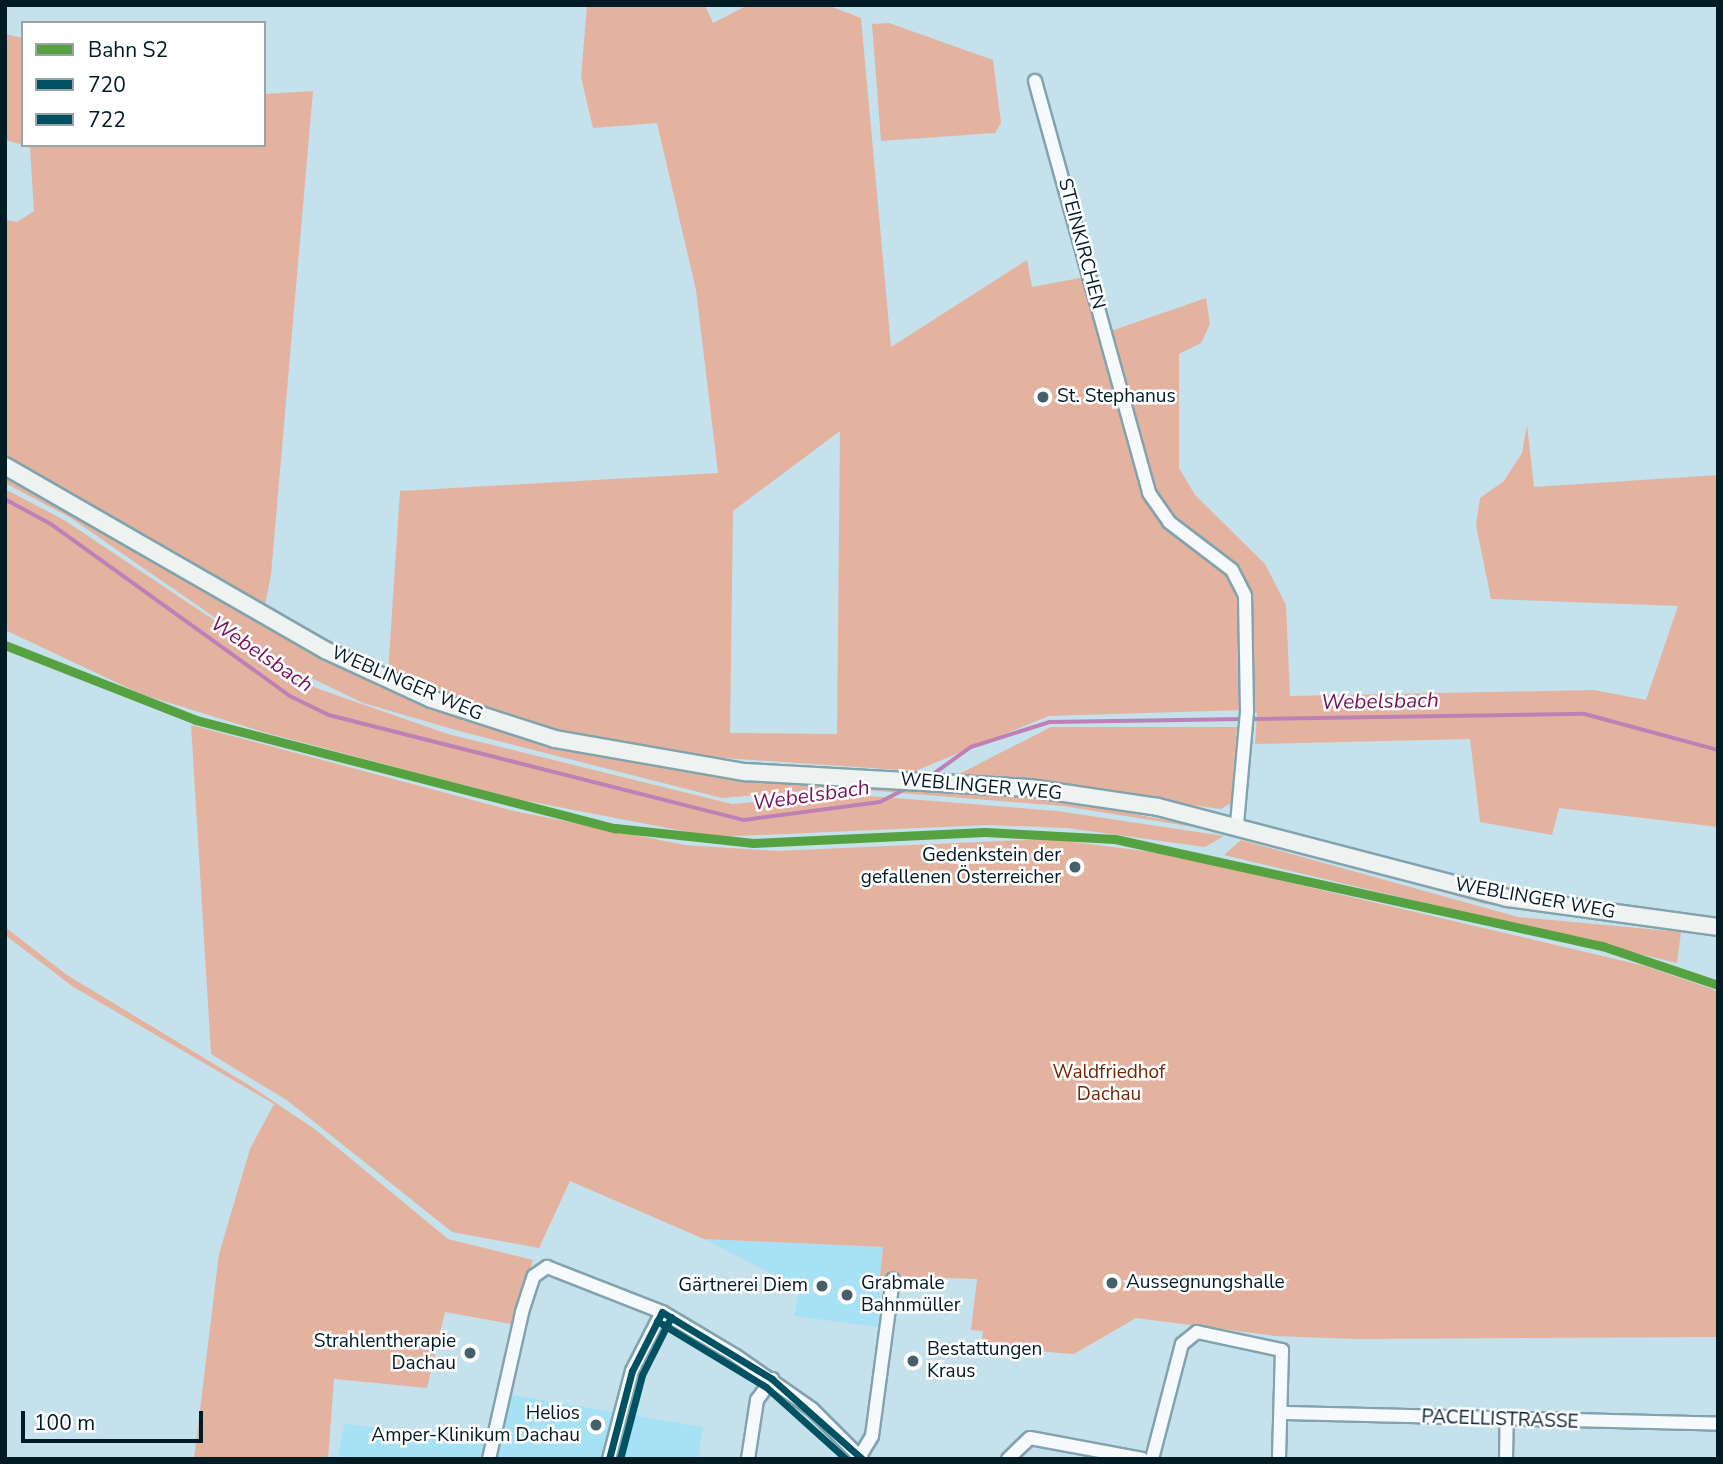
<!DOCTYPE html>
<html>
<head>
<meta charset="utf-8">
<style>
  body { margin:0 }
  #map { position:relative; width:1723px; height:1464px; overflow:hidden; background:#c4e1ec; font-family:"Nunito Sans",sans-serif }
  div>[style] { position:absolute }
  .built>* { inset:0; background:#a7e1f5 }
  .green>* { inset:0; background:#e4b3a0 }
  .stream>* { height:3.5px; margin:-1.75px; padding:0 1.75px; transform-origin:1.75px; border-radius:1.75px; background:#c080b5 }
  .roads { filter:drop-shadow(2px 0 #82a3ae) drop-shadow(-2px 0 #82a3ae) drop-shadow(0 2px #82a3ae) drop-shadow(0 -2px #82a3ae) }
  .street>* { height:12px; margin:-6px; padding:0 6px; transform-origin:6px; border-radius:6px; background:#f6fafc }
  .secondary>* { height:16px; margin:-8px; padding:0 8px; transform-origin:8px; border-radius:8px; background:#eef2f0 }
  .bus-1>* { height:7px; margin:-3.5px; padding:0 3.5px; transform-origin:3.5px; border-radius:3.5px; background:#005262 }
  .bus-2>* { height:7px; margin:-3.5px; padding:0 3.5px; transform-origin:3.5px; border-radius:3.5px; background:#005262 }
  .rail-1>* { height:9px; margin:-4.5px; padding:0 4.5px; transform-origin:4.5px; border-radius:4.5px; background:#56a140 }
  .dots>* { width:19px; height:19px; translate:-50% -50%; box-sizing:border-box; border:4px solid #fff; border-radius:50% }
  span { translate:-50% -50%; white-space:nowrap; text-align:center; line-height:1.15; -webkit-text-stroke:5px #fff; paint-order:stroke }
  .street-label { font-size:19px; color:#001b24 }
  .poi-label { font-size:19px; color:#001b24 }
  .left { translate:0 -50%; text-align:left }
  .right { translate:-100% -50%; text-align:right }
  .park-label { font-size:19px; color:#712704 }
  .water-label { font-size:21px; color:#75145c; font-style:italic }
  .frame { position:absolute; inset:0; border:7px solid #001b24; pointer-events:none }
  .legend { position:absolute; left:21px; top:21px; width:245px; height:126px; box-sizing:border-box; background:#fff; border:2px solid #99a4a7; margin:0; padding:9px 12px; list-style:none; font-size:21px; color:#001b24 }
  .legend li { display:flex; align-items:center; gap:14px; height:35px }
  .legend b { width:35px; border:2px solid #99a4a7 }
  .scale { position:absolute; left:21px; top:1411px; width:182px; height:32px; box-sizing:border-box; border:4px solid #001b24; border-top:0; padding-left:9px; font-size:21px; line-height:24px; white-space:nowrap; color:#001b24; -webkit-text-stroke:5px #fff; paint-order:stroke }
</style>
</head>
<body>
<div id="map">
  <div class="built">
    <i style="clip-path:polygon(704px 1239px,883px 1247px,878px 1327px,794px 1316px,800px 1288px)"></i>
    <i style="clip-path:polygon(506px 1394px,703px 1427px,698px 1459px,338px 1459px,344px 1424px,494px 1440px)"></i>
  </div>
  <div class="green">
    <i style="clip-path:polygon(evenodd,587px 5px,705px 5px,713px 23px,748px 5px,827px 5px,861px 18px,891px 347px,1027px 260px,1032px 287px,1090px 276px,1108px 332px,1206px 298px,1210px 324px,1201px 343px,1179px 354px,1179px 468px,1195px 495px,1265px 564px,1286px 605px,1290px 696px,1594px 690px,1646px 700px,1678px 606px,1491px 599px,1476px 525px,1480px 498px,1504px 481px,1522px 453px,1527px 425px,1534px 487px,1718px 475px,1718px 827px,1559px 808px,1552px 835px,1480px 822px,1470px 739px,1255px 744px,1257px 713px,1244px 710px,1049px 716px,915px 771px,637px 752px,556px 733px,388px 673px,400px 491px,718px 473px,696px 290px,657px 123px,593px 128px,581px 77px,587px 5px,840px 431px,837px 734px,730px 733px,733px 511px,840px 431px)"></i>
    <i style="clip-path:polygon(889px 23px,993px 60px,1001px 123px,995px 133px,881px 141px,872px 24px)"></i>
    <i style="clip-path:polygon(5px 34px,23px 38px,23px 145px,5px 140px)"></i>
    <i style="clip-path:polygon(313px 91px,271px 575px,265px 605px,5px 455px,5px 220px,17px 222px,34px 211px,30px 148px,23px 145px,264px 145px,264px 94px)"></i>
    <i style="clip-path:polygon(5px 472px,200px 585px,513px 733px,591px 754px,703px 771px,1042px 796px,1232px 833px,1063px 806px,839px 788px,722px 798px,459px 731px,363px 703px,282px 664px,71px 518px,5px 483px)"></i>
    <i style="clip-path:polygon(5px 489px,64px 520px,316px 688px,448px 734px,732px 804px,845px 794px,1057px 811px,1224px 836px,1205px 847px,1067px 828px,987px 825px,714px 837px,517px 799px,263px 732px,141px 694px,5px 630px)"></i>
    <i style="clip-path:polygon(191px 725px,514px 811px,685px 845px,776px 851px,1049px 839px,1168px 854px,1645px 966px,1712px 989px,1718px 992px,1718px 1337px,1354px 1339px,1275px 1336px,1136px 1318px,1074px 1354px,981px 1347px,983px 1331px,971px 1330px,977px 1279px,880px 1276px,883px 1247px,704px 1239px,570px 1181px,539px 1248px,452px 1232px,288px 1101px,211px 1054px)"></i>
    <i style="clip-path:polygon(1051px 727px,1237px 727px,1231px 803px,1221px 809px,959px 774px)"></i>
    <i style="clip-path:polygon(1241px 840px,1518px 917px,1681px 932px,1677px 963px,1224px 855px)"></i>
    <i style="clip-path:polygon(1268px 843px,1530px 909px,1620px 922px,1485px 904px)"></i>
    <i style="clip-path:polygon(5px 927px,67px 975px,252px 1087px,316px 1130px,448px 1239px,533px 1260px,512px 1324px,445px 1312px,427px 1388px,334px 1379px,328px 1459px,194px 1459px,219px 1254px,250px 1149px,274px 1104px,72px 986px,5px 935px)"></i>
  </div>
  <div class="stream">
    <i style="left:5px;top:499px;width:52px;rotate:28.5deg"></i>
    <i style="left:51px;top:524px;width:294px;rotate:35.7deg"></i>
    <i style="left:290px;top:696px;width:43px;rotate:26deg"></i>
    <i style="left:329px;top:715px;width:428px;rotate:14.2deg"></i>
    <i style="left:744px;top:820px;width:137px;rotate:-7.5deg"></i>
    <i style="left:880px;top:802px;width:33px;rotate:-27deg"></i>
    <i style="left:1250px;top:719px;width:335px;rotate:-0.9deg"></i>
    <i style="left:1585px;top:714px;width:138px;rotate:15.1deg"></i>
    <i style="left:932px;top:775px;width:48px;rotate:-35.7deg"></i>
    <i style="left:971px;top:747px;width:83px;rotate:-17.6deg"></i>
    <i style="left:1050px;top:722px;width:193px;rotate:-0.9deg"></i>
  </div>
  <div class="roads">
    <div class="street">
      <i style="left:1035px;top:81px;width:427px;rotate:74.5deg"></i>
      <i style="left:1149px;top:493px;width:35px;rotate:55deg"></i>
      <i style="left:1169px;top:522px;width:79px;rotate:37.3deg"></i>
      <i style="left:1232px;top:570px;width:29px;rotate:63deg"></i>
      <i style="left:1245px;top:596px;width:116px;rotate:89deg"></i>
      <i style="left:1247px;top:712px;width:111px;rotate:95.1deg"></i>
      <i style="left:1282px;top:1413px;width:436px;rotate:1.4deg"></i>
      <i style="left:860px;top:1456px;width:23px;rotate:-59deg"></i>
      <i style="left:872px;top:1436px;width:158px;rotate:-82.4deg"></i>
      <i style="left:489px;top:1459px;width:151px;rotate:-77.3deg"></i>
      <i style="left:522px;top:1312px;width:38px;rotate:-72deg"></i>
      <i style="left:534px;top:1276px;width:16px;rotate:-35deg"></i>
      <i style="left:547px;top:1267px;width:123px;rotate:21.4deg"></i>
      <i style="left:662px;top:1312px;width:86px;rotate:30.7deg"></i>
      <i style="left:736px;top:1356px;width:93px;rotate:34.9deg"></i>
      <i style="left:812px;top:1409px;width:71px;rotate:45deg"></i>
      <i style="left:609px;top:1459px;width:91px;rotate:-75.4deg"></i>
      <i style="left:632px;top:1371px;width:66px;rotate:-63deg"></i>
      <i style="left:748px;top:1459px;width:60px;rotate:-81.3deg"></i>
      <i style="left:757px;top:1400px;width:26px;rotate:-54deg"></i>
      <i style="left:1008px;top:1459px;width:30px;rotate:-44deg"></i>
      <i style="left:1030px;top:1438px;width:114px;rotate:10.6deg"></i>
      <i style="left:1152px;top:1459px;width:119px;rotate:-75.4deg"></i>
      <i style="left:1182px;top:1344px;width:19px;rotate:-39deg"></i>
      <i style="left:1197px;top:1332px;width:87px;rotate:12deg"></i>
      <i style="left:1282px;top:1350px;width:109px;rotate:91.6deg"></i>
      <i style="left:1506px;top:1459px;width:39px;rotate:-89deg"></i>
    </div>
    <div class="secondary">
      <i style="left:5px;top:466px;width:369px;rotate:29.9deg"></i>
      <i style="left:325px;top:650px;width:117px;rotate:24.8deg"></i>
      <i style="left:431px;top:699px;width:130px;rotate:17.9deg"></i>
      <i style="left:555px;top:739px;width:193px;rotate:9.9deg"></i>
      <i style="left:745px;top:772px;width:285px;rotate:3.2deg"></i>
      <i style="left:1030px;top:788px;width:129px;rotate:8.4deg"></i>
      <i style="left:1158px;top:807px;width:361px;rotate:14.6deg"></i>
      <i style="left:1507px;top:898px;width:213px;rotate:7.8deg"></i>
    </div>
  </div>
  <div class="bus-1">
    <i style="left:662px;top:1312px;width:129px;rotate:31.3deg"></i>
    <i style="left:772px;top:1379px;width:120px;rotate:41.6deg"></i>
    <i style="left:609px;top:1459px;width:91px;rotate:-75.4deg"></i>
    <i style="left:632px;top:1371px;width:66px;rotate:-63deg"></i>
  </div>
  <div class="bus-2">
    <i style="left:657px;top:1321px;width:127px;rotate:31.2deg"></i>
    <i style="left:766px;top:1387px;width:108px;rotate:42deg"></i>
    <i style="left:620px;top:1459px;width:87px;rotate:-75.3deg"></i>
    <i style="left:642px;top:1375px;width:65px;rotate:-63.4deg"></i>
  </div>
  <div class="rail-1">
    <i style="left:5px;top:645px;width:205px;rotate:21.4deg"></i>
    <i style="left:196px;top:720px;width:433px;rotate:14.5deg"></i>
    <i style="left:615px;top:828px;width:139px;rotate:6.2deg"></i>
    <i style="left:753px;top:843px;width:232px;rotate:-2.7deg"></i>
    <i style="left:985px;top:832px;width:130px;rotate:3.1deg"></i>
    <i style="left:1115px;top:839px;width:499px;rotate:12.4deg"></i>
    <i style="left:1602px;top:946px;width:122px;rotate:18.6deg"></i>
  </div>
  <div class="dots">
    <i style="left:1043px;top:397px;background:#45606a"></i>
    <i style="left:1075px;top:867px;background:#45606a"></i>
    <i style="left:1112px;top:1283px;background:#45606a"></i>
    <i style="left:822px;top:1286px;background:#45606a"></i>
    <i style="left:847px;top:1295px;background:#45606a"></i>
    <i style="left:470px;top:1353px;background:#45606a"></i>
    <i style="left:913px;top:1361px;background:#45606a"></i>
    <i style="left:596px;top:1425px;background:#45606a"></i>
  </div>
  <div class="street-label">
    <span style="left:1081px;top:244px;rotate:75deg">STEINKIRCHEN</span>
    <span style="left:407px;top:684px;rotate:23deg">WEBLINGER WEG</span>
    <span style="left:981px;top:787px;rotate:5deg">WEBLINGER WEG</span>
    <span style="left:1535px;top:899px;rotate:10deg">WEBLINGER WEG</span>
    <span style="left:1500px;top:1420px;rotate:2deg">PACELLISTRASSE</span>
  </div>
  <div class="poi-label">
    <span class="left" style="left:1057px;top:397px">St. Stephanus</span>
    <span class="right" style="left:1061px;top:867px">Gedenkstein der<br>gefallenen Österreicher</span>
    <span class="left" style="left:1126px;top:1283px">Aussegnungshalle</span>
    <span class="left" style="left:861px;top:1295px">Grabmale<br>Bahnmüller</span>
    <span class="right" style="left:808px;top:1286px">Gärtnerei Diem</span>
    <span class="right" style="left:456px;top:1353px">Strahlentherapie<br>Dachau</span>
    <span class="left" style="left:927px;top:1361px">Bestattungen<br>Kraus</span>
    <span class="right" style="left:580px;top:1425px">Helios<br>Amper-Klinikum Dachau</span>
  </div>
  <div class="park-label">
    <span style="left:1109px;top:1084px">Waldfriedhof<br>Dachau</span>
  </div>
  <div class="water-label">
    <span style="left:262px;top:654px;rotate:34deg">Webelsbach</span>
    <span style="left:1380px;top:701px;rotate:-1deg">Webelsbach</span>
    <span style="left:811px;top:795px;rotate:-8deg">Webelsbach</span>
  </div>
  <div class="frame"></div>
  <ul class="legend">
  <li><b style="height:9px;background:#56a140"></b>Bahn S2</li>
  <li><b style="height:9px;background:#005262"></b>720</li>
  <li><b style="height:9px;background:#005262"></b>722</li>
  </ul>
  <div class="scale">100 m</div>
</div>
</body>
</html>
